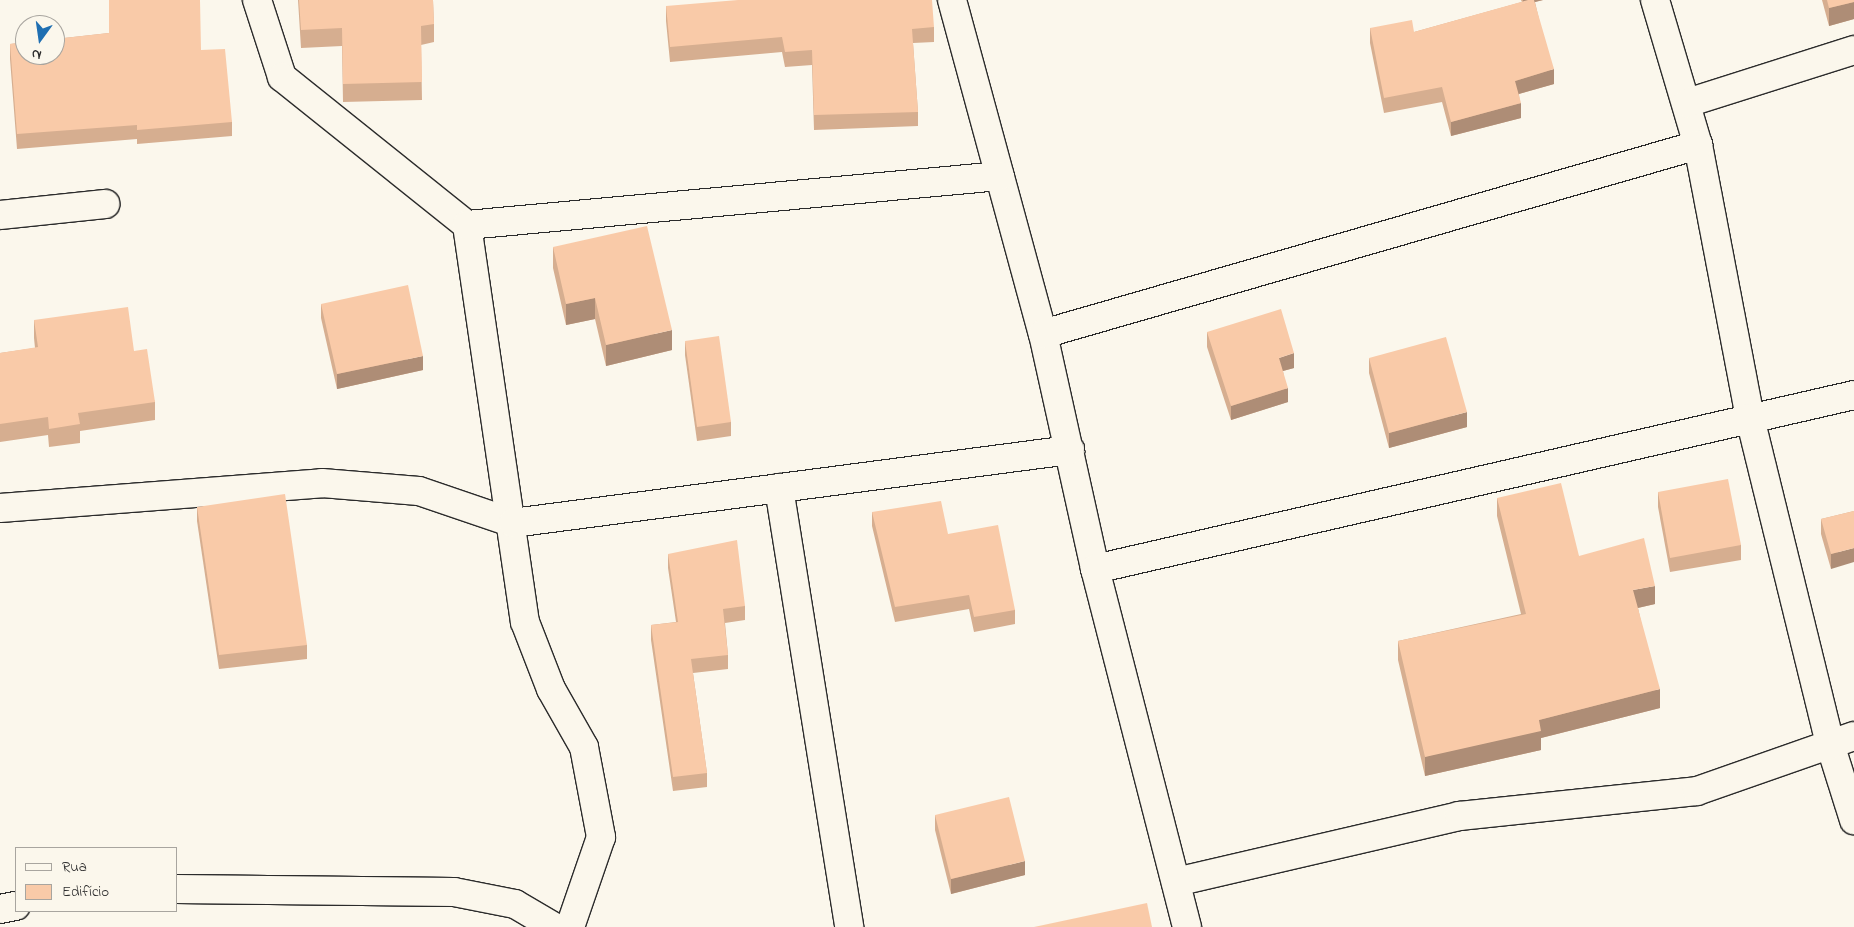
<!DOCTYPE html>
<html>
<head>
<meta charset="utf-8">
<style>
  body { margin:0 }
  #map { position:relative; width:1854px; height:927px; overflow:hidden; background:#fbf7ec; font-family:"Indie Flower",sans-serif }
  div>[style] { position:absolute }
  .roads { filter:drop-shadow(1px 0 #2b2b2b) drop-shadow(-1px 0 #2b2b2b) drop-shadow(0 1px #2b2b2b) drop-shadow(0 -1px #2b2b2b) }
  .street>* { height:28px; margin:-14px; padding:0 14px; transform-origin:14px; border-radius:14px; background:#fbf7ec }
  .wall>* { inset:0; background:#d6ae90 }
  .shaded-wall>* { inset:0; background:#ae8d76 }
  .building>* { inset:0; background:#f9caa8 }
  span { translate:-50% -50%; white-space:nowrap; text-align:center; line-height:1.15; -webkit-text-stroke:5px #fbf7ec; paint-order:stroke }
  .legend { position:absolute; left:15px; top:847px; width:162px; height:65px; box-sizing:border-box; background:#fbf7ec; border:1px solid #a8a59f; margin:0; padding:6px 9px; list-style:none; font-size:15px; color:#2b2b2b }
  .legend li { display:flex; align-items:center; gap:10px; height:25px }
  .legend b { width:25px; border:1px solid #a8a59f }
  .north { position:absolute; left:15px; top:15px; width:50px; height:50px; box-sizing:border-box; background:#fbf7ec; border:1px solid #a8a59f; border-radius:50%; rotate:194deg; font-size:14px; font-weight:700; line-height:20px; text-align:center; color:#2b2b2b }
  .north::after { content:''; display:block; margin:auto; width:18px; height:22px; background:#1f6fb2; clip-path:polygon(50% 0,100% 100%,50% 72%,0 100%) }
</style>
</head>
<body>
<div id="map">
  <div class="roads">
    <div class="street">
      <i style="left:257px;top:0;width:81px;rotate:72deg"></i>
      <i style="left:282px;top:77px;width:237px;rotate:38.7deg"></i>
      <i style="left:467px;top:225px;width:401px;rotate:81.7deg"></i>
      <i style="left:525px;top:622px;width:72px;rotate:68.8deg"></i>
      <i style="left:551px;top:689px;width:67px;rotate:60.4deg"></i>
      <i style="left:584px;top:747px;width:92px;rotate:79.3deg"></i>
      <i style="left:601px;top:837px;width:95px;rotate:109deg"></i>
      <i style="left:952px;top:0;width:346px;rotate:74.8deg"></i>
      <i style="left:1043px;top:334px;width:241px;rotate:77.5deg"></i>
      <i style="left:1655px;top:0;width:151px;rotate:73.5deg"></i>
      <i style="left:1698px;top:145px;width:278px;rotate:79.2deg"></i>
      <i style="left:1750px;top:418px;width:336px;rotate:76.2deg"></i>
      <i style="left:1830px;top:744px;width:80px;rotate:72.5deg"></i>
      <i style="left:1687px;top:103px;width:175px;rotate:-17.6deg"></i>
      <i style="left:0;top:215px;width:106px;rotate:-6deg"></i>
      <i style="left:467px;top:225px;width:535px;rotate:-5.25deg"></i>
      <i style="left:1043px;top:334px;width:682px;rotate:-16.1deg"></i>
      <i style="left:779px;top:488px;width:445px;rotate:80.9deg"></i>
      <i style="left:0;top:508px;width:323px;rotate:-4.4deg"></i>
      <i style="left:322px;top:483px;width:97px;rotate:4.7deg"></i>
      <i style="left:419px;top:491px;width:99px;rotate:18.8deg"></i>
      <i style="left:513px;top:523px;width:562px;rotate:-7.47deg"></i>
      <i style="left:1176px;top:882px;width:291px;rotate:-13.1deg"></i>
      <i style="left:1459px;top:816px;width:239px;rotate:-6deg"></i>
      <i style="left:1697px;top:791px;width:166px;rotate:-19.3deg"></i>
      <i style="left:176px;top:889px;width:278px;rotate:0.6deg"></i>
      <i style="left:454px;top:892px;width:62px;rotate:11.1deg"></i>
      <i style="left:515px;top:904px;width:45px;rotate:30.5deg"></i>
      <i style="left:0;top:909px;width:16px;rotate:-11deg"></i>
      <i style="left:1187px;top:927px;width:370px;rotate:-104.4deg"></i>
      <i style="left:1095px;top:569px;width:779px;rotate:-12.91deg"></i>
    </div>
  </div>
  <div class="wall">
    <i style="clip-path:polygon(298px 0,433px 0,434px 24px,434px 42px,421px 45px,422px 100px,343px 102px,342px 46px,301px 48px)"></i>
    <i style="clip-path:polygon(1521px 0,1543px 0,1535px 2px,1554px 84px,1519px 94px,1521px 118px,1451px 136px,1442px 102px,1384px 113px,1370px 43px,1370px 28px,1414px 32px,1522px 2px)"></i>
    <i style="clip-path:polygon(1822px 0,1854px 0,1854px 19px,1829px 26px)"></i>
    <i style="clip-path:polygon(666px 6px,934px 27px,934px 42px,913px 43px,918px 112px,918px 126px,814px 130px,812px 65px,785px 67px,782px 52px,670px 62px,666px 21px)"></i>
    <i style="clip-path:polygon(109px 33px,201px 50px,232px 122px,232px 136px,137px 144px,137px 139px,17px 149px,10px 59px,10px 44px)"></i>
    <i style="clip-path:polygon(553px 247px,672px 350px,606px 366px,595px 319px,566px 325px,553px 268px)"></i>
    <i style="clip-path:polygon(321px 304px,423px 370px,337px 389px,321px 318px)"></i>
    <i style="clip-path:polygon(34px 320px,134px 351px,155px 402px,155px 420px,80px 431px,80px 443px,49px 447px,48px 435px,0 442px,0 353px,35px 348px,34px 338px)"></i>
    <i style="clip-path:polygon(1207px 332px,1294px 368px,1283px 371px,1288px 402px,1231px 420px,1207px 347px)"></i>
    <i style="clip-path:polygon(685px 341px,731px 422px,731px 436px,697px 441px,685px 355px)"></i>
    <i style="clip-path:polygon(1369px 358px,1467px 427px,1389px 448px,1369px 373px)"></i>
    <i style="clip-path:polygon(1658px 492px,1741px 545px,1741px 560px,1670px 572px,1658px 507px)"></i>
    <i style="clip-path:polygon(1497px 498px,1579px 556px,1655px 604px,1638px 608px,1660px 708px,1541px 738px,1541px 750px,1425px 776px,1398px 660px,1398px 641px,1521px 614px,1497px 516px)"></i>
    <i style="clip-path:polygon(197px 507px,307px 645px,307px 659px,219px 669px,197px 521px)"></i>
    <i style="clip-path:polygon(1854px 511px,1831px 569px,1821px 534px,1821px 519px)"></i>
    <i style="clip-path:polygon(872px 512px,948px 534px,1015px 610px,1015px 624px,974px 632px,969px 609px,895px 622px,872px 526px)"></i>
    <i style="clip-path:polygon(668px 554px,745px 606px,745px 620px,725px 623px,728px 655px,728px 669px,693px 673px,707px 773px,707px 787px,673px 791px,651px 640px,651px 625px,676px 622px,668px 568px)"></i>
    <i style="clip-path:polygon(935px 815px,1025px 875px,951px 894px,935px 830px)"></i>
  </div>
  <div class="shaded-wall">
    <i style="clip-path:polygon(1523px 0,1543px 0,1523px 5px)"></i>
    <i style="clip-path:polygon(1854px 2px,1854px 19px,1829px 26px,1829px 8px)"></i>
    <i style="clip-path:polygon(1554px 69px,1554px 84px,1515px 95px,1515px 81px)"></i>
    <i style="clip-path:polygon(1521px 103px,1521px 118px,1451px 136px,1451px 122px)"></i>
    <i style="clip-path:polygon(595px 298px,595px 319px,566px 325px,566px 304px)"></i>
    <i style="clip-path:polygon(672px 330px,672px 350px,606px 366px,606px 345px)"></i>
    <i style="clip-path:polygon(1294px 353px,1294px 368px,1279px 372px,1279px 358px)"></i>
    <i style="clip-path:polygon(423px 356px,423px 370px,337px 389px,337px 374px)"></i>
    <i style="clip-path:polygon(1288px 388px,1288px 402px,1231px 420px,1231px 406px)"></i>
    <i style="clip-path:polygon(1467px 412px,1467px 427px,1389px 448px,1389px 433px)"></i>
    <i style="clip-path:polygon(1854px 548px,1854px 562px,1831px 569px,1831px 554px)"></i>
    <i style="clip-path:polygon(1655px 586px,1655px 604px,1633px 609px,1633px 590px)"></i>
    <i style="clip-path:polygon(1660px 689px,1660px 708px,1541px 738px,1541px 750px,1425px 776px,1425px 757px,1539px 720px)"></i>
    <i style="clip-path:polygon(1025px 861px,1025px 875px,951px 894px,951px 879px)"></i>
  </div>
  <div class="building">
    <i style="clip-path:polygon(109px 0,200px 0,201px 50px,225px 49px,232px 122px,137px 130px,137px 125px,17px 134px,10px 44px,25px 42px,25px 55px,55px 55px,55px 39px,109px 33px)"></i>
    <i style="clip-path:polygon(299px 0,433px 0,434px 24px,421px 26px,422px 82px,343px 84px,342px 28px,301px 30px)"></i>
    <i style="clip-path:polygon(738px 0,932px 0,934px 27px,912px 29px,918px 112px,814px 115px,812px 50px,785px 52px,782px 37px,670px 47px,666px 6px)"></i>
    <i style="clip-path:polygon(1528px 0,1534px 0,1554px 69px,1515px 81px,1521px 103px,1451px 122px,1442px 87px,1384px 98px,1370px 28px,1412px 20px,1414px 32px)"></i>
    <i style="clip-path:polygon(1827px 0,1854px 0,1854px 2px,1829px 8px)"></i>
    <i style="clip-path:polygon(647px 226px,672px 330px,606px 345px,595px 298px,566px 304px,553px 247px)"></i>
    <i style="clip-path:polygon(408px 285px,423px 356px,337px 374px,321px 304px)"></i>
    <i style="clip-path:polygon(128px 307px,134px 351px,147px 349px,155px 402px,78px 413px,80px 424px,49px 429px,48px 417px,0 424px,0 353px,38px 347px,34px 320px)"></i>
    <i style="clip-path:polygon(1281px 309px,1294px 353px,1279px 358px,1288px 388px,1231px 406px,1207px 332px)"></i>
    <i style="clip-path:polygon(719px 336px,731px 422px,697px 427px,685px 341px)"></i>
    <i style="clip-path:polygon(1446px 337px,1467px 412px,1389px 433px,1369px 358px)"></i>
    <i style="clip-path:polygon(1728px 479px,1741px 545px,1670px 558px,1658px 492px)"></i>
    <i style="clip-path:polygon(1561px 483px,1579px 556px,1644px 538px,1655px 586px,1633px 590px,1660px 689px,1539px 720px,1541px 731px,1425px 757px,1398px 641px,1526px 614px,1497px 498px)"></i>
    <i style="clip-path:polygon(285px 494px,307px 645px,219px 655px,197px 507px)"></i>
    <i style="clip-path:polygon(941px 501px,948px 534px,998px 525px,1015px 610px,974px 617px,969px 595px,895px 607px,872px 512px)"></i>
    <i style="clip-path:polygon(1854px 511px,1854px 548px,1831px 554px,1821px 519px)"></i>
    <i style="clip-path:polygon(737px 540px,745px 606px,723px 609px,728px 655px,691px 659px,707px 773px,673px 777px,651px 625px,678px 622px,668px 554px)"></i>
    <i style="clip-path:polygon(1009px 797px,1025px 861px,951px 879px,935px 815px)"></i>
    <i style="clip-path:polygon(1147px 903px,1152px 927px,1034px 927px)"></i>
  </div>
  <ul class="legend">
  <li><b style="height:6px;background:#fbf7ec"></b>Rua</li>
  <li><b style="height:14px;background:#f9caa8"></b>Edifício</li>
  </ul>
  <div class="north">N</div>
</div>
</body>
</html>
